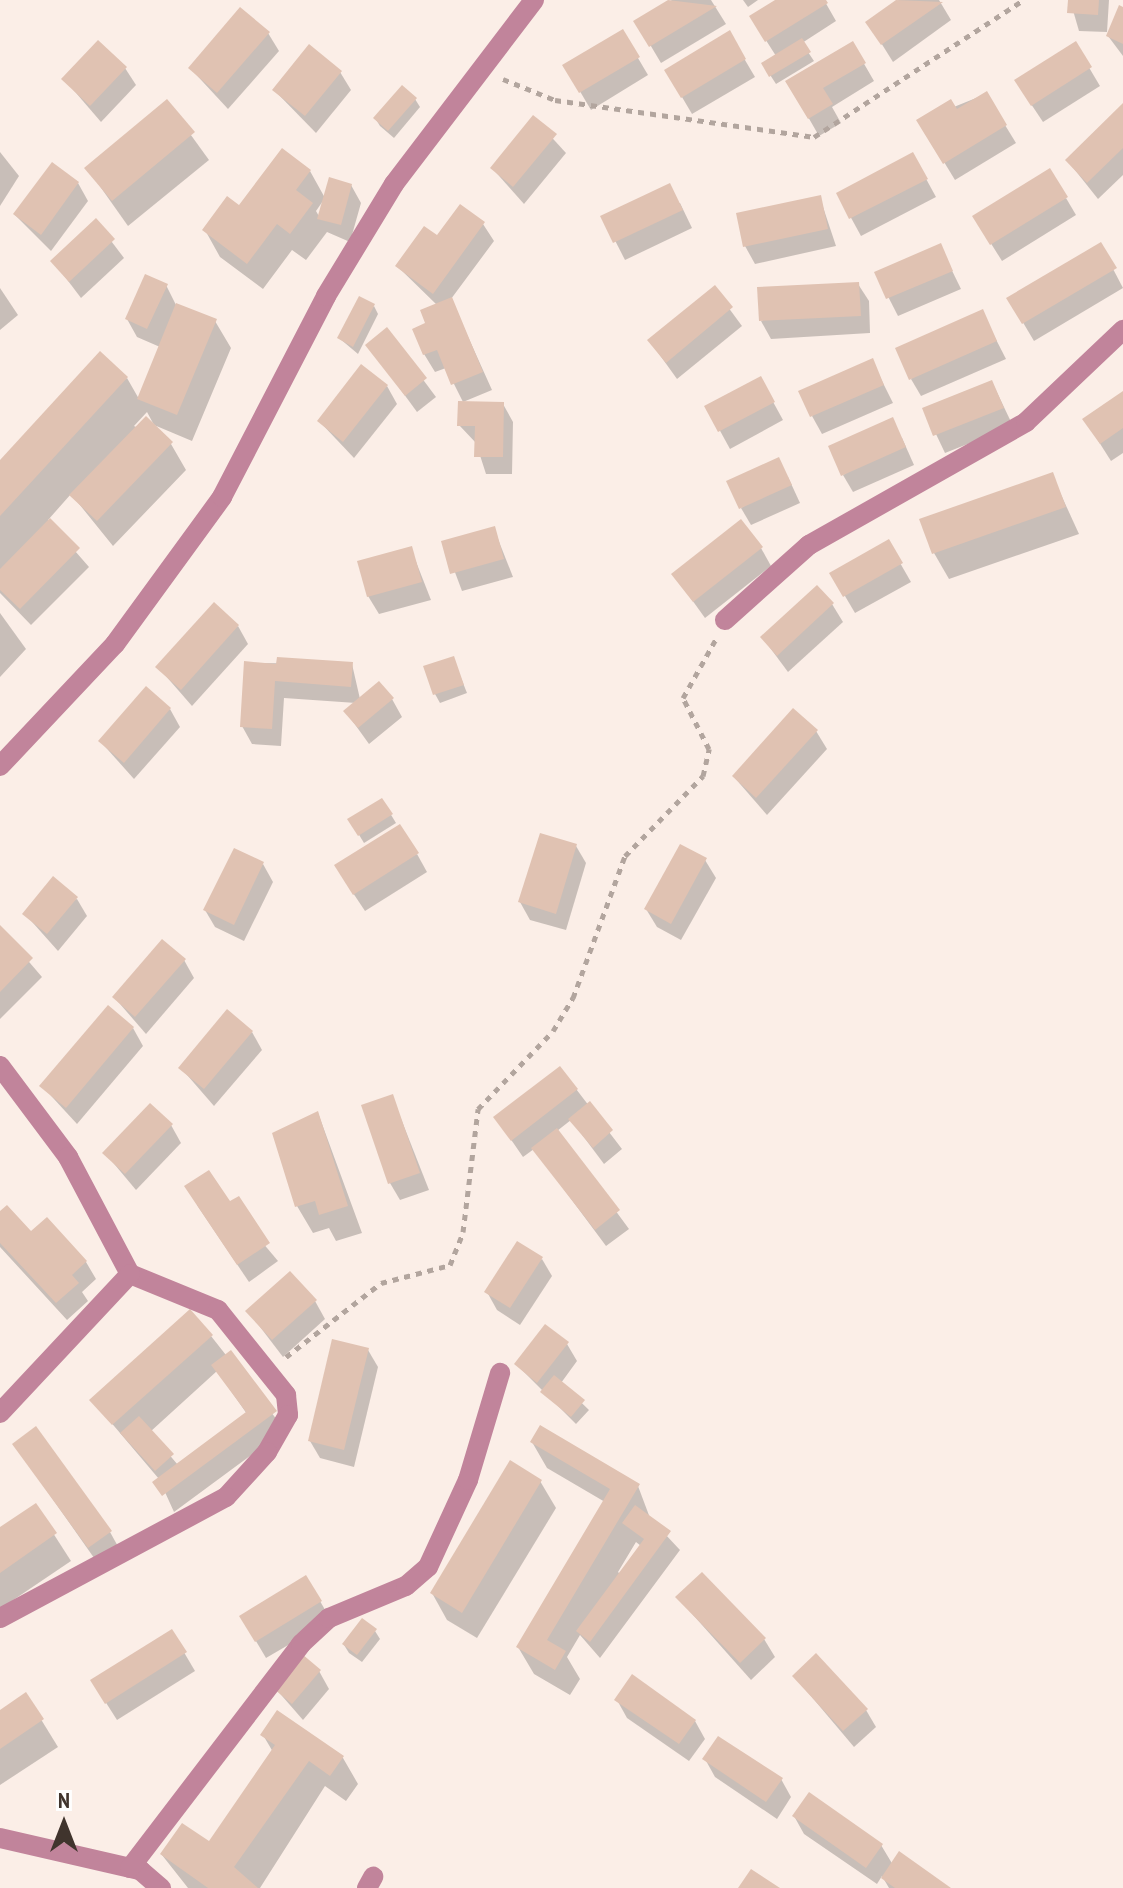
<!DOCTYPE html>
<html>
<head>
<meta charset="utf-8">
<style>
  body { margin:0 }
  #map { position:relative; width:1123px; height:1888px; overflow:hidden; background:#fbeee7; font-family:"PT Sans Narrow",sans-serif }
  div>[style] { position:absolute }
  .shadow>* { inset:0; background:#0003 }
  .building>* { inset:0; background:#e0c2b2 }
  .path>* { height:5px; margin-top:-2.5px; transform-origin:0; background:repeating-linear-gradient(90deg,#b2a59e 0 6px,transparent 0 12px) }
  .minor>* { height:20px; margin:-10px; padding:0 10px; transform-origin:10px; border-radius:10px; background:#c1849b }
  span { translate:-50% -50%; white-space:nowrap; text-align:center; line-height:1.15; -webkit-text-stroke:6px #fefefe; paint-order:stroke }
  .north { position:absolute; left:24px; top:1784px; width:80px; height:80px; -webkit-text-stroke:6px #fefefe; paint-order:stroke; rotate:0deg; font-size:22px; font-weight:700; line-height:32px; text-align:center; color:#40342d }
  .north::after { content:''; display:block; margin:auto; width:28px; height:36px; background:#40342d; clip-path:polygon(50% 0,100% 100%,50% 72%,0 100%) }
</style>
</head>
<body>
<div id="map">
  <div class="shadow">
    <i style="clip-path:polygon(672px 0,711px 0,726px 24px,661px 63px,636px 21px)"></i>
    <i style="clip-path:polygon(743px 0,758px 0,748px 7px)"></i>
    <i style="clip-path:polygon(778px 0,824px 0,836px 21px,802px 43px,814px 61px,776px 84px,763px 64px,776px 56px,762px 34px)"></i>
    <i style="clip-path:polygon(899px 0,939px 0,951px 20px,893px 62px,868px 22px)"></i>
    <i style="clip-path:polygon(1070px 0,1109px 0,1107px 32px,1079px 31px)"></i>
    <i style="clip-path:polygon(1123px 9px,1123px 56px,1108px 36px)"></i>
    <i style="clip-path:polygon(622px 31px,648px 75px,591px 110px,565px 66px)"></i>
    <i style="clip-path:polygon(268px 33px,279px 51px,228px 109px,190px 68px)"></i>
    <i style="clip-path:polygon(729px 33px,755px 77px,692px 114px,666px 70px)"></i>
    <i style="clip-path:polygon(852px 43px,874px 81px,832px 107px,841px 123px,819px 136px,788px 82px)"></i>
    <i style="clip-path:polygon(1075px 44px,1100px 86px,1043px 122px,1027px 98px)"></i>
    <i style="clip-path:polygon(125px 68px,136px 85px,101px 122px,64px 79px)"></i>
    <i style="clip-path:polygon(340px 72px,351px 90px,316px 133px,275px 91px)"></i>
    <i style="clip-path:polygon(986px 94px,1016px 143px,955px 180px,919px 121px)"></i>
    <i style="clip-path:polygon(415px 99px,420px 107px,394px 138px,380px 126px,375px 118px)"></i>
    <i style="clip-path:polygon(167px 102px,209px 160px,128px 226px,87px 168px)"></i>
    <i style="clip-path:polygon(1123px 106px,1123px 175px,1098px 199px,1067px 160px)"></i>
    <i style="clip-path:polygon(534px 118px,566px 153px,524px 204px,492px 168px)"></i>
    <i style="clip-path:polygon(0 152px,19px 176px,0 206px)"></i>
    <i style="clip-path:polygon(913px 155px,936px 197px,861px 236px,838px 194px)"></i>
    <i style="clip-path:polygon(evenodd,310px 171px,325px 198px,351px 185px,361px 203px,350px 242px,327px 232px,306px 260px,292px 250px,263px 289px,220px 257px,205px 230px,310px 171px,325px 198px,320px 218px,316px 211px,325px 198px)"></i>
    <i style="clip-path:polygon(78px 183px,88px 201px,51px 251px,15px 215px)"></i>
    <i style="clip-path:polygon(820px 198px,836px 246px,755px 264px,745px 246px)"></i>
    <i style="clip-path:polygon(1066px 198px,1076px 215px,1002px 261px,985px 234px)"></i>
    <i style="clip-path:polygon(680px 203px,692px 228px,625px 260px,603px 217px)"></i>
    <i style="clip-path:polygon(96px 221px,124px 258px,81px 298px,53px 261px)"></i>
    <i style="clip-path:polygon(483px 224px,494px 241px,451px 299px,492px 390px,463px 402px,446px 368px,435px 372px,424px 354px,437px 305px,397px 266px)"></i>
    <i style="clip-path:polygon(1100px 244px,1123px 288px,1034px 341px,1009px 299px)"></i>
    <i style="clip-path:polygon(940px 246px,961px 289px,898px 316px,876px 273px)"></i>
    <i style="clip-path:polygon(858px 284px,869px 301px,870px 333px,771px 339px,761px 321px)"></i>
    <i style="clip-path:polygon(166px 285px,176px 305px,215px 321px,231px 348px,192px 441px,154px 425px,147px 412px,134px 426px,171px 444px,186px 470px,113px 546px,71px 494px,48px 520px,89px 567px,31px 625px,0 593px,0 463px,127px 378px,139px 399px,160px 347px,137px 337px,127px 319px)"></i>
    <i style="clip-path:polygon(0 288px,18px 315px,0 330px)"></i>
    <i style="clip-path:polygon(714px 288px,742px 326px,677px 379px,649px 340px)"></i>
    <i style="clip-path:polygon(374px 306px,378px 314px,358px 354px,339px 338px)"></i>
    <i style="clip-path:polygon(982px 312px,1006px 359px,921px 396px,911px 379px)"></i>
    <i style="clip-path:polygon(386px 330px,436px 397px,417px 412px,368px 345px)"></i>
    <i style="clip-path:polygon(872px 361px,893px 403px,822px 434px,812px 416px)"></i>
    <i style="clip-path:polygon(760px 378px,783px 420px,730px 449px,707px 407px)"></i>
    <i style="clip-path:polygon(992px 382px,1013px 426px,945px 453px,924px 409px)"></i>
    <i style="clip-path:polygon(387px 386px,397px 404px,354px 458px,319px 421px)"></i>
    <i style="clip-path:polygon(1123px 393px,1123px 453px,1111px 461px,1085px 420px)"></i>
    <i style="clip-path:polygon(503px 404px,513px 422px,512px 474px,486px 474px,476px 443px,459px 425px)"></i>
    <i style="clip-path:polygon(902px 438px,914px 465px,853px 492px,843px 475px)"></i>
    <i style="clip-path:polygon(1052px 475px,1079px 534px,949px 579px,934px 553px)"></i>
    <i style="clip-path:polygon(788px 477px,800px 503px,751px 525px,741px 508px)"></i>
    <i style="clip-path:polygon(494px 529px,513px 577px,462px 591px,444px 543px)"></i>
    <i style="clip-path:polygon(888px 542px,911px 582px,855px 613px,832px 574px)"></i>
    <i style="clip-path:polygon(761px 548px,771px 566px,705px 618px,674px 575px)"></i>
    <i style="clip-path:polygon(411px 549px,431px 600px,379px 614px,368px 596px)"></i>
    <i style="clip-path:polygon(832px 604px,843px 622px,788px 672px,762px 637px)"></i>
    <i style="clip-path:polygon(0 613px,26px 649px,0 677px)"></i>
    <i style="clip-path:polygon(238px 626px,248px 644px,192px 706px,158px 667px)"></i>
    <i style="clip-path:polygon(453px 658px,467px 693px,440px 703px,435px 694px)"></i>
    <i style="clip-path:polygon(246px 663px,352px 664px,360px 699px,392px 699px,402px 717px,369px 744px,346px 712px,356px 703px,284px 698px,281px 746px,252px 744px,242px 726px)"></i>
    <i style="clip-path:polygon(170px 709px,180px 727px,134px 779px,100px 741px)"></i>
    <i style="clip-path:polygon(816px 731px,827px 749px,767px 815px,734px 777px)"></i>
    <i style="clip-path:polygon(382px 800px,396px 823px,364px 843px,350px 820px)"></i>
    <i style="clip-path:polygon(576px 846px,586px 863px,566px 930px,530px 920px,520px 902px)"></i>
    <i style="clip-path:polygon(417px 854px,427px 872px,365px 911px,347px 884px)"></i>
    <i style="clip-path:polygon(705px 860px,716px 878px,681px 940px,657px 927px,646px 909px)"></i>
    <i style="clip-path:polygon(263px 864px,273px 882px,244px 941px,215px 927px,205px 910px)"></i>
    <i style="clip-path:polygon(77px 899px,87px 916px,58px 951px,25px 914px)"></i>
    <i style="clip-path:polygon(0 928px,42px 977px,0 1019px)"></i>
    <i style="clip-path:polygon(184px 960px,194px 978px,146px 1034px,114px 997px)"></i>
    <i style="clip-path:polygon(133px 1028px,143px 1046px,77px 1124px,42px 1086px)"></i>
    <i style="clip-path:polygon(252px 1032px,262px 1050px,214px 1106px,181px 1068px)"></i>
    <i style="clip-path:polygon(560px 1068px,622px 1149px,604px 1164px,571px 1120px,557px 1131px,629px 1229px,606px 1246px,534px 1149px,523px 1157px,496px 1118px)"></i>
    <i style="clip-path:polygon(392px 1096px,429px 1190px,400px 1200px,390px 1183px)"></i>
    <i style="clip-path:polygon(318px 1113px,362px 1233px,336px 1241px,329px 1228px,313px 1233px,297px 1206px)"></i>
    <i style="clip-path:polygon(171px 1125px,181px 1143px,136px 1190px,105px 1153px)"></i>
    <i style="clip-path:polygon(230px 1204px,278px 1261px,249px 1282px,197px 1205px)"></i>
    <i style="clip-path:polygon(0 1214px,86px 1262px,96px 1279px,82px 1292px,88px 1301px,67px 1320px,0 1247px)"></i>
    <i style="clip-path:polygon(542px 1259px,552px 1276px,520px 1325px,497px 1310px,487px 1292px)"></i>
    <i style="clip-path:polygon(315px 1301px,325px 1319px,283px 1357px,248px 1311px)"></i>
    <i style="clip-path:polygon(evenodd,211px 1336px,285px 1430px,174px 1512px,159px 1479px,92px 1400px,211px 1336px,217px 1371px,247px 1414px,178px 1465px,150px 1432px,217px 1371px)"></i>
    <i style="clip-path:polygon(567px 1344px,577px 1361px,561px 1383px,589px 1410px,576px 1424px,516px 1364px)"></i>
    <i style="clip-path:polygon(368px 1350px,378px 1367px,354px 1467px,320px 1458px,310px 1441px)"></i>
    <i style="clip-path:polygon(evenodd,532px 1442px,638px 1486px,650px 1518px,680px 1550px,600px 1658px,580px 1635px,567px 1657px,580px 1679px,570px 1695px,534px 1674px,518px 1647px,605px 1502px,547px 1468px,532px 1442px,636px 1542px,641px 1546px,620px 1574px,618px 1572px,636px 1542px)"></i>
    <i style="clip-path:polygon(14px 1444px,110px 1532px,120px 1550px,99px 1565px)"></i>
    <i style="clip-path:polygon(540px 1481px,556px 1508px,477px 1638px,447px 1620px,432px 1593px)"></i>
    <i style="clip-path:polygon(35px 1505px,71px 1561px,0 1609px,0 1529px)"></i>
    <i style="clip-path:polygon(306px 1577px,331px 1620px,266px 1658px,241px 1616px)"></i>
    <i style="clip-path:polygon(678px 1598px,764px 1639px,775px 1657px,751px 1680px)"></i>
    <i style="clip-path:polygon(375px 1631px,380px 1639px,362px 1662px,349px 1653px,344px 1645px)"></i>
    <i style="clip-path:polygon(172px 1632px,195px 1671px,117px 1720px,103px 1698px)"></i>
    <i style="clip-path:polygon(319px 1671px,329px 1689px,303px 1720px,276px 1689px)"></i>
    <i style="clip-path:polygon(794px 1676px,866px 1710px,876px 1727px,854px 1747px)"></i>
    <i style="clip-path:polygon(26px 1695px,58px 1747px,0 1785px,0 1712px)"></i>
    <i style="clip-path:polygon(617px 1700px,695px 1721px,705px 1739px,689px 1761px,627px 1718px)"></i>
    <i style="clip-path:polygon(278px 1713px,343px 1758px,358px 1784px,346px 1801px,325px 1786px,260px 1888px,188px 1888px,162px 1855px,209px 1844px,273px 1752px,263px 1735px)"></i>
    <i style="clip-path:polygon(705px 1759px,781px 1779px,791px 1797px,777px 1819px,715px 1777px)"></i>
    <i style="clip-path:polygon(794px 1816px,881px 1845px,893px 1865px,948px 1888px,889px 1888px,882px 1876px,877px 1884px,804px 1834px)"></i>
  </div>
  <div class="building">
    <i style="clip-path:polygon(668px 0,717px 6px,649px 47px,633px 21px)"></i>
    <i style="clip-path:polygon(775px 0,826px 0,828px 3px,765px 42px,749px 16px)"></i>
    <i style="clip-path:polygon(896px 0,943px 2px,881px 45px,865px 22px)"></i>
    <i style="clip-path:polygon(1068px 0,1099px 0,1098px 15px,1067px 13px)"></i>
    <i style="clip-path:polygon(1119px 5px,1123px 7px,1123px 44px,1106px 36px)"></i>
    <i style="clip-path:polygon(240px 7px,270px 32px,217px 93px,188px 68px)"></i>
    <i style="clip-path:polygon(623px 29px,640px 57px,579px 93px,562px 65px)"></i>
    <i style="clip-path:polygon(730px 30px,746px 59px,681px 98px,664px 70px)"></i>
    <i style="clip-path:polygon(802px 38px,811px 52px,769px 77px,761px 63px)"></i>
    <i style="clip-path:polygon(98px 40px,127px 67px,90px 106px,61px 79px)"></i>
    <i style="clip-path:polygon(853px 41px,866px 63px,823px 88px,833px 104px,808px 119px,785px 81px)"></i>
    <i style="clip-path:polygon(1076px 41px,1092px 67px,1031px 106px,1014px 80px)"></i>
    <i style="clip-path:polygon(309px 44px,342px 71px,305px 116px,272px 90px)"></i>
    <i style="clip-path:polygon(402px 85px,417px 98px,388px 131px,373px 118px)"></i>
    <i style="clip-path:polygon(987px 91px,1007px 125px,943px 164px,916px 120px,951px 99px,957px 109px)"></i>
    <i style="clip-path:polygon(167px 99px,195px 132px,112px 201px,84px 168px)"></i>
    <i style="clip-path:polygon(1123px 103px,1123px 148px,1087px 183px,1065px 160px)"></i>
    <i style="clip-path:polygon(533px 115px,557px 134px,513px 187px,490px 168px)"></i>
    <i style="clip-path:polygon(282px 148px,311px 170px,296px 190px,313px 203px,290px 234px,277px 224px,247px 264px,202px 230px,227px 196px,239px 205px)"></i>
    <i style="clip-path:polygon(913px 152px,928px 179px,849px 219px,836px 193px)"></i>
    <i style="clip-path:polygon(52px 162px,79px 182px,41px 235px,13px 214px)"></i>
    <i style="clip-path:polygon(1050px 168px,1068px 197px,990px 245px,972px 216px)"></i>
    <i style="clip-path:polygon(329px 177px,352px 184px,341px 225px,317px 219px)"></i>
    <i style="clip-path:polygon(670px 183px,683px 210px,613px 243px,600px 216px)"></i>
    <i style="clip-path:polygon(821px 195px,828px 229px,743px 247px,736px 213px)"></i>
    <i style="clip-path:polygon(460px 204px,485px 222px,433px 294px,395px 266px,424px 226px,437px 235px)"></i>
    <i style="clip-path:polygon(96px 218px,115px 239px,69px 282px,50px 261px)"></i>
    <i style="clip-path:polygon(1101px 242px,1117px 268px,1022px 324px,1006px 298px)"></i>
    <i style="clip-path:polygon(941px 243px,953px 271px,886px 299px,874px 272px)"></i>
    <i style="clip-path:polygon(145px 274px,168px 284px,147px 329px,125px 319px)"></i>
    <i style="clip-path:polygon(859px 282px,861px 316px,759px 321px,757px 287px)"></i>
    <i style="clip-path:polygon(715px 285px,733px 307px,666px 363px,647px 340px)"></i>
    <i style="clip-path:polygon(359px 296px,375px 304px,353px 347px,337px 338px)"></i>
    <i style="clip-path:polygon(452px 297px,483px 372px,451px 385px,437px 350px,423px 355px,412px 329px,425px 323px,420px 310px)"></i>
    <i style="clip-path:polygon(176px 303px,217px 319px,177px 415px,137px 399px)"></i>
    <i style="clip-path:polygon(983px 309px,997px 341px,909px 380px,895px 348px)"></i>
    <i style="clip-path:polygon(387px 327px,427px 378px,405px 396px,365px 345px)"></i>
    <i style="clip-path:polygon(100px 351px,128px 377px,0 516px,0 460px)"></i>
    <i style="clip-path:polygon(873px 358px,884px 385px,810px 417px,798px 391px)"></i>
    <i style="clip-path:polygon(361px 364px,388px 385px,343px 442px,317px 421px)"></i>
    <i style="clip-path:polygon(761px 376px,775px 402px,718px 432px,704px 406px)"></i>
    <i style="clip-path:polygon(992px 380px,1004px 408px,933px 436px,922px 408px)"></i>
    <i style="clip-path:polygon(1123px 391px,1123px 428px,1100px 444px,1082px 419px)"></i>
    <i style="clip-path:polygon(458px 401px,504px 402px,503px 457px,474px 457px,475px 426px,457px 426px)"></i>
    <i style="clip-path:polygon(146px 416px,173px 442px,97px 521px,69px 495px)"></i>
    <i style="clip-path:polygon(893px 417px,906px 447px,841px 476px,828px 446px)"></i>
    <i style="clip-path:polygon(779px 457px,792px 485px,739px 509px,726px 481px)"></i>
    <i style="clip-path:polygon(1053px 472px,1066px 507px,932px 554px,919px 519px)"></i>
    <i style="clip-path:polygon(50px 518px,80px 548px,20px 609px,0 590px,0 569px)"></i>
    <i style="clip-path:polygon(741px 519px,763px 547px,693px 602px,671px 574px)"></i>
    <i style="clip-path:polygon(495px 526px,504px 559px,450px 574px,441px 541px)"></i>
    <i style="clip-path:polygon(889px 539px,903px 563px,843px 597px,829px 573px)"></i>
    <i style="clip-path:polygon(412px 546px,422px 582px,367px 597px,357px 561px)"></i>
    <i style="clip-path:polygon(817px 585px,834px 603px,777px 656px,760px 637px)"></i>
    <i style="clip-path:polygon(214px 602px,239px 625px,181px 690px,155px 667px)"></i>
    <i style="clip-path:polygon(454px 656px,464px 685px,433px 695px,423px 666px)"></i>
    <i style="clip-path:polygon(277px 657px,353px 662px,351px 687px,275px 681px,272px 729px,240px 727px,244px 661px,276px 664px)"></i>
    <i style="clip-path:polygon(379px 681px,394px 698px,358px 728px,343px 711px)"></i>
    <i style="clip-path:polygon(146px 686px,171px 708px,124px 763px,98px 741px)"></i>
    <i style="clip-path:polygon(793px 708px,818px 730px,756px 798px,732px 776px)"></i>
    <i style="clip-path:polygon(382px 798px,393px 814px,358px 836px,347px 819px)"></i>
    <i style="clip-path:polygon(400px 824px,419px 853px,353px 895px,334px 865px)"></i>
    <i style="clip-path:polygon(540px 833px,577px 844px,556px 914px,518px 902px)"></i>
    <i style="clip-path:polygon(680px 844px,707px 858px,671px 924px,644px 909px)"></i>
    <i style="clip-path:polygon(234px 848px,264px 862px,234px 925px,203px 910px)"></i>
    <i style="clip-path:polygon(53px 876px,78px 897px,47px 934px,22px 914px)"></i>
    <i style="clip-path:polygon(0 925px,33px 958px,0 992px)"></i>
    <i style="clip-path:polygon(162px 939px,186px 959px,135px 1017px,112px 997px)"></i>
    <i style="clip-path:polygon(108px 1005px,134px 1027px,66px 1108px,39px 1086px)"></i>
    <i style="clip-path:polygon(227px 1009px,253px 1031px,204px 1089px,178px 1068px)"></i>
    <i style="clip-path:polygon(560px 1066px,578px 1089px,511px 1141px,493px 1117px)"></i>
    <i style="clip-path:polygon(393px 1094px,420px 1173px,388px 1184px,361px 1105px)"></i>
    <i style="clip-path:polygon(590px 1101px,613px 1130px,593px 1148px,568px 1119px)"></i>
    <i style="clip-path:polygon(150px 1103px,173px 1124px,125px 1174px,102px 1153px)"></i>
    <i style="clip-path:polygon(318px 1111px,348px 1206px,319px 1215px,315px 1201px,295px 1207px,272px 1133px)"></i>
    <i style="clip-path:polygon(557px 1128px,620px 1210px,595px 1230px,531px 1148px)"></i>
    <i style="clip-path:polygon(209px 1170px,230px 1201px,239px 1196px,270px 1243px,237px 1265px,184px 1186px)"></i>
    <i style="clip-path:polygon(7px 1205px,31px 1231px,47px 1217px,87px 1261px,72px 1275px,79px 1283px,56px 1303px,0 1243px,0 1211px)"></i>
    <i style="clip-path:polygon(517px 1241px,543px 1257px,510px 1308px,484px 1292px)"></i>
    <i style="clip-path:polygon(290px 1271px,317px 1300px,272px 1340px,245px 1311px)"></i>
    <i style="clip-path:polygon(190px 1309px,213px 1335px,112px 1425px,89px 1400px)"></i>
    <i style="clip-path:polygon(545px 1324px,569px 1342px,537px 1383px,514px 1364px)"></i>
    <i style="clip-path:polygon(332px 1339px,369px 1348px,344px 1450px,308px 1441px)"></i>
    <i style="clip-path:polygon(231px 1350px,277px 1411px,162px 1496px,152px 1482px,246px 1412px,211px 1365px)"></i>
    <i style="clip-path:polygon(554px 1375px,585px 1400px,571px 1417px,540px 1392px)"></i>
    <i style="clip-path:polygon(139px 1416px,174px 1454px,155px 1471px,120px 1433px)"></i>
    <i style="clip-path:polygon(540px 1425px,640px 1484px,547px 1640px,566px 1651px,555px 1670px,516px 1647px,610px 1489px,530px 1442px)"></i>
    <i style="clip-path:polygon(36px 1426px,112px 1531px,88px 1548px,12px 1444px)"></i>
    <i style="clip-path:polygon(510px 1460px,542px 1480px,462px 1613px,430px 1593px)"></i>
    <i style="clip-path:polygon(36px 1503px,57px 1533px,0 1573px,0 1527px)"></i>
    <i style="clip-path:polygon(635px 1505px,671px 1531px,590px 1642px,576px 1631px,644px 1539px,622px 1523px)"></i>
    <i style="clip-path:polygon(702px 1572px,766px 1638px,740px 1663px,675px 1597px)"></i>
    <i style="clip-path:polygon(306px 1575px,322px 1601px,255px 1642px,239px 1616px)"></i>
    <i style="clip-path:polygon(362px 1618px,377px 1629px,357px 1655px,342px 1644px)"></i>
    <i style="clip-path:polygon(172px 1629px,187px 1652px,105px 1704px,90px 1680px)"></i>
    <i style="clip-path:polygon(816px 1653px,868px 1709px,843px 1731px,792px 1676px)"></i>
    <i style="clip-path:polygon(302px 1654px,321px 1670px,292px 1704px,274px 1689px)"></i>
    <i style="clip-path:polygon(632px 1674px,696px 1720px,679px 1744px,614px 1700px)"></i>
    <i style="clip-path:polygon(26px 1692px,44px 1719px,0 1749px,0 1710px)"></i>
    <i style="clip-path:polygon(277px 1710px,344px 1756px,330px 1776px,309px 1761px,234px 1867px,258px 1888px,208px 1888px,160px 1854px,182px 1823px,209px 1841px,275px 1745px,260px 1735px)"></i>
    <i style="clip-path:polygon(718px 1736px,783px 1778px,766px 1802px,702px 1759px)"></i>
    <i style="clip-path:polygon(809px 1792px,883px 1844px,866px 1868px,792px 1816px)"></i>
    <i style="clip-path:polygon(899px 1851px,951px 1888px,895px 1888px,881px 1878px)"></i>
    <i style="clip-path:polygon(751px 1869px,780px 1888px,738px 1888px)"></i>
  </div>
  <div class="path">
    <i style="left:503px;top:79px;width:56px;rotate:22deg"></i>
    <i style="left:555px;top:100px;width:262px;rotate:8.1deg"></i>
    <i style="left:814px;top:137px;width:250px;rotate:-33.2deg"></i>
    <i style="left:286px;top:1357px;width:120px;rotate:-37.9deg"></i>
    <i style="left:381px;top:1283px;width:71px;rotate:-14.6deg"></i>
    <i style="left:450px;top:1265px;width:35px;rotate:-68deg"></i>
    <i style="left:463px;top:1232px;width:124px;rotate:-83deg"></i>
    <i style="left:478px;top:1109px;width:108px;rotate:-46.1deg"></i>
    <i style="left:553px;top:1031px;width:39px;rotate:-59deg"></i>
    <i style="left:573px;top:998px;width:151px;rotate:-69.9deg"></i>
    <i style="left:625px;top:856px;width:112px;rotate:-45.7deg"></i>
    <i style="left:703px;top:776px;width:28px;rotate:-77deg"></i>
    <i style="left:709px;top:749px;width:57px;rotate:-117deg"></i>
    <i style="left:683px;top:698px;width:68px;rotate:-60.8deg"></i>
  </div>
  <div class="minor">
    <i style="left:725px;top:620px;width:113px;rotate:-41.8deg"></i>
    <i style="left:809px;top:545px;width:249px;rotate:-29.5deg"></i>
    <i style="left:1026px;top:422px;width:134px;rotate:-43.5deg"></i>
    <i style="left:0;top:766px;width:168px;rotate:-46.7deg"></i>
    <i style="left:115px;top:644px;width:182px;rotate:-53.9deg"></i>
    <i style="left:222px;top:497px;width:226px;rotate:-62.6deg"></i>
    <i style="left:326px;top:296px;width:131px;rotate:-58.7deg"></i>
    <i style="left:394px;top:184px;width:231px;rotate:-52.7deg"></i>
    <i style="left:0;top:1066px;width:114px;rotate:53.2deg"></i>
    <i style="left:68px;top:1157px;width:132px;rotate:62.1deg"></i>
    <i style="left:130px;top:1274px;width:95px;rotate:22.2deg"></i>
    <i style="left:218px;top:1310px;width:109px;rotate:51.3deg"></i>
    <i style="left:286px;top:1395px;width:20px;rotate:84deg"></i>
    <i style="left:288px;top:1415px;width:43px;rotate:119.6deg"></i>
    <i style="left:267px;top:1452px;width:61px;rotate:132.3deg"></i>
    <i style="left:226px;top:1497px;width:256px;rotate:151.8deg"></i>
    <i style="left:0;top:1413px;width:190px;rotate:-46.9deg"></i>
    <i style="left:0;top:1838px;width:144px;rotate:12.9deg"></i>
    <i style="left:140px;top:1870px;width:28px;rotate:41deg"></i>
    <i style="left:130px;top:1868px;width:282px;rotate:-52.6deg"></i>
    <i style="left:301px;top:1644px;width:38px;rotate:-43deg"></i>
    <i style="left:329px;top:1618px;width:83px;rotate:-22.6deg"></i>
    <i style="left:406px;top:1586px;width:29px;rotate:-41deg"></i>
    <i style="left:428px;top:1567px;width:96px;rotate:-65.3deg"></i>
    <i style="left:468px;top:1480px;width:112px;rotate:-73.3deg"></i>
    <i style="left:367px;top:1888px;width:13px;rotate:-61deg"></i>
  </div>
  <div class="north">N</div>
</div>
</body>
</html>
